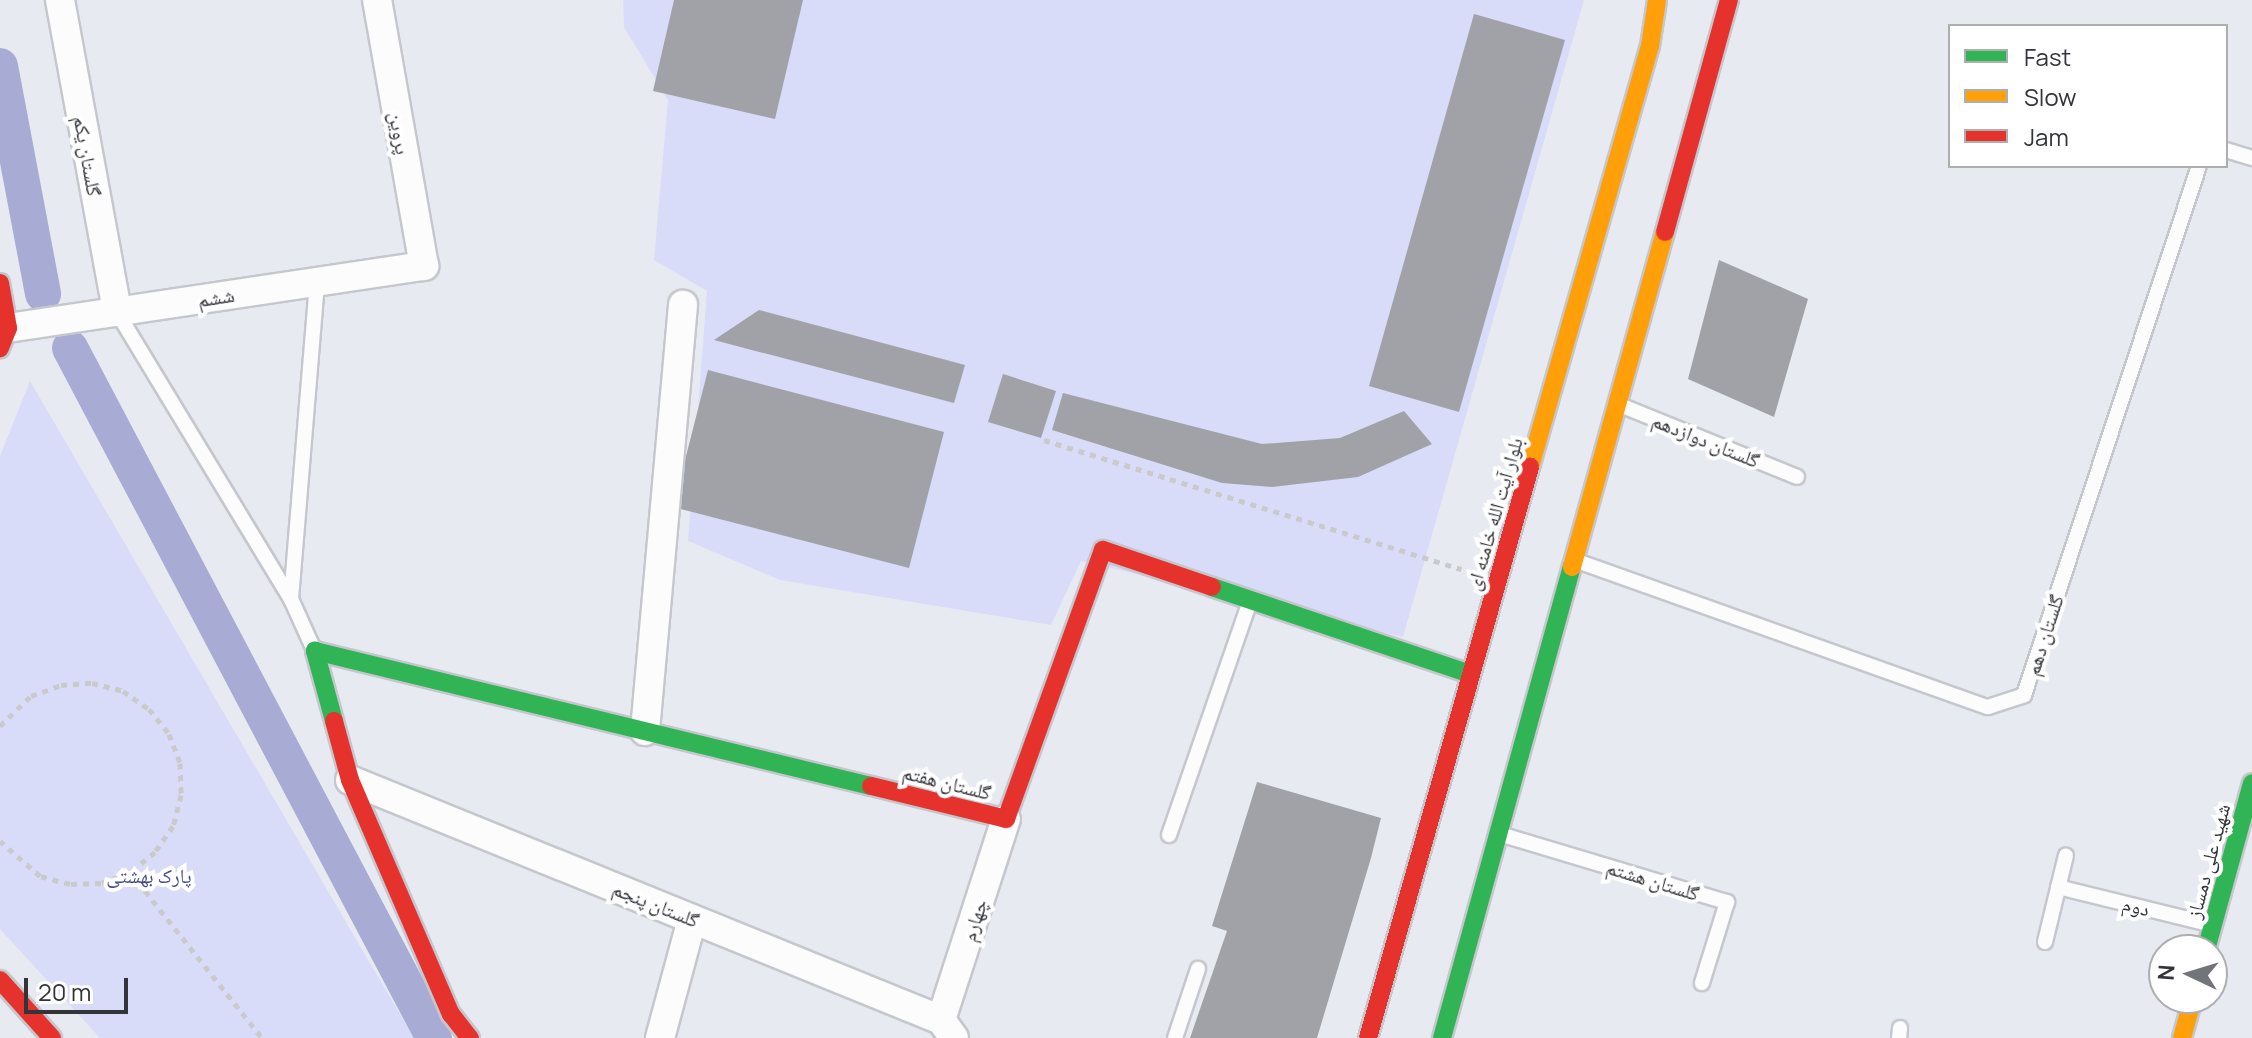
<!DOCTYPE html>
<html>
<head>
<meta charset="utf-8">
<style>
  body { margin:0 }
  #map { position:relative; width:2252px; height:1038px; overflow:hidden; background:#e8eaf2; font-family:Manrope,"Noto Naskh Arabic",sans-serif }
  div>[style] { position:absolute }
  .green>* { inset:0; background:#d8dcf8 }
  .canal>* { height:36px; margin:-18px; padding:0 18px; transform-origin:18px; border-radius:18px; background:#a8acd5 }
  .building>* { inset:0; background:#a0a2a8 }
  .path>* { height:5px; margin-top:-2.5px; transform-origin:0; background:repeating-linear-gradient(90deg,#cacacd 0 6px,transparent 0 12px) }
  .roads { filter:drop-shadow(2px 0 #c6c7cd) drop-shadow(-2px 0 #c6c7cd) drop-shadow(0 2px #c6c7cd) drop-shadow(0 -2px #c6c7cd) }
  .lane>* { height:14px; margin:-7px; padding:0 7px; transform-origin:7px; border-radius:7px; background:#fcfcfd }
  .street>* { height:28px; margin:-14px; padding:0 14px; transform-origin:14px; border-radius:14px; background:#fcfcfd }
  .fast>* { height:18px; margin:-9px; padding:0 9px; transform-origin:9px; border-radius:9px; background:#30b455 }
  .slow>* { height:18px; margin:-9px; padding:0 9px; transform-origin:9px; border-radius:9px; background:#ff9f0a }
  .jam>* { height:18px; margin:-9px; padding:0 9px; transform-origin:9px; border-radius:9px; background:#e5322d }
  span { translate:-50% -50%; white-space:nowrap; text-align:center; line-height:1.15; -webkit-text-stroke:8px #fff; paint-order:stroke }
  .street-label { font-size:20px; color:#33343a }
  .park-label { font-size:20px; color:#47498e }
  .legend { position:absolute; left:1948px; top:24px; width:280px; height:144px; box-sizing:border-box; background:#fff; border:2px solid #adaeb0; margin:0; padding:10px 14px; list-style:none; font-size:24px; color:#33343a }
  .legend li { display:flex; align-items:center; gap:16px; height:40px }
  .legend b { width:40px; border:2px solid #adaeb0 }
  .north { position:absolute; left:2148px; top:934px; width:80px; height:80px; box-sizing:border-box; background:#fff; border:2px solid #adaeb0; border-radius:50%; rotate:274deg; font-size:22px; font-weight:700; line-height:32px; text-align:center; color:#33343a }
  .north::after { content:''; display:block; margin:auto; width:28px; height:36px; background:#72747a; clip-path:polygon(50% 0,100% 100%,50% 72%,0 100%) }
  .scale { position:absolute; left:24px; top:978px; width:104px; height:36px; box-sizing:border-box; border:4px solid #33343a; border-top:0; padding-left:10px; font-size:24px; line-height:28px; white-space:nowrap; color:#33343a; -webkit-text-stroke:6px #fff; paint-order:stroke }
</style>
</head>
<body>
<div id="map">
  <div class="green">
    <i style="clip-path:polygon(623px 0,1584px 0,1403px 637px,1081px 561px,1051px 625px,780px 580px,688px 541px,707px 291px,654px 260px,668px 100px,624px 27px)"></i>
    <i style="clip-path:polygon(30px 381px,364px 953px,414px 1038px,100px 1038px,0 929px,0 456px)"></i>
  </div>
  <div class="canal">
    <i style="left:0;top:66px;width:232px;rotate:79.3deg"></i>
    <i style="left:70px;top:348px;width:780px;rotate:62.19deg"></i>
  </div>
  <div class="building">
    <i style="clip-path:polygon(674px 0,803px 0,775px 119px,653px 91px)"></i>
    <i style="clip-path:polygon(1474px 14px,1565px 40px,1459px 412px,1369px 386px)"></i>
    <i style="clip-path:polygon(1719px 260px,1808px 299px,1774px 417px,1688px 379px)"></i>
    <i style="clip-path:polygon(759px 310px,965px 365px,954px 403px,714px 340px)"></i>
    <i style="clip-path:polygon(708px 370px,944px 432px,909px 568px,673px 507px)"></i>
    <i style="clip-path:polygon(1003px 374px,1056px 391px,1041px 438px,988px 422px)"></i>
    <i style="clip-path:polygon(1063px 393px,1262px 444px,1340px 438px,1404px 411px,1432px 444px,1358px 477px,1272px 487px,1222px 483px,1052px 430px)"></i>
    <i style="clip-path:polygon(1257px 782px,1381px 818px,1371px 858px,1317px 1038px,1190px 1038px,1227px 931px,1212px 926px)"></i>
  </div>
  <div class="path">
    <i style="left:1044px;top:440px;width:437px;rotate:17.2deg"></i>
    <i style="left:0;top:726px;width:43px;rotate:-44.1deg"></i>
    <i style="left:31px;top:696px;width:32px;rotate:-20deg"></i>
    <i style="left:61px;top:685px;width:31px;rotate:-4deg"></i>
    <i style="left:92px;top:683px;width:32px;rotate:14deg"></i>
    <i style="left:123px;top:691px;width:32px;rotate:35deg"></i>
    <i style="left:149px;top:709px;width:32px;rotate:51deg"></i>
    <i style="left:169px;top:734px;width:31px;rotate:69deg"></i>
    <i style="left:180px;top:763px;width:32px;rotate:88deg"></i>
    <i style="left:181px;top:795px;width:32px;rotate:104deg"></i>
    <i style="left:173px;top:826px;width:32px;rotate:125deg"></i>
    <i style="left:155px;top:852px;width:32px;rotate:141deg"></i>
    <i style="left:130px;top:872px;width:31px;rotate:159deg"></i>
    <i style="left:101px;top:883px;width:31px;rotate:178deg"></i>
    <i style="left:70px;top:884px;width:31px;rotate:-165deg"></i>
    <i style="left:40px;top:876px;width:53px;rotate:-138.8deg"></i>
    <i style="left:130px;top:872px;width:212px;rotate:51.5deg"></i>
  </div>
  <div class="roads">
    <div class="lane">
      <i style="left:2226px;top:150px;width:27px;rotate:17deg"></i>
      <i style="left:117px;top:312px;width:336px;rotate:58.8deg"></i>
      <i style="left:291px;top:599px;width:56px;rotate:65.7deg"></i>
      <i style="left:1620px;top:405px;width:191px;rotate:22.1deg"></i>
      <i style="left:1577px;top:561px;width:436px;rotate:19.6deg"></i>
      <i style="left:1988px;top:707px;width:38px;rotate:-18deg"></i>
      <i style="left:2024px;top:695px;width:557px;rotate:-71.7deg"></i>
      <i style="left:291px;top:599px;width:319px;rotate:-85.3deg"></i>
      <i style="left:1169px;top:835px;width:244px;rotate:-70.9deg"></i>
      <i style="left:1503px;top:835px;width:234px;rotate:16.7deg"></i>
      <i style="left:1727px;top:902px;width:85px;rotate:107.2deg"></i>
      <i style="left:2058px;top:887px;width:155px;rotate:13.8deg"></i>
      <i style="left:2045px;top:942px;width:89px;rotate:-76.4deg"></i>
      <i style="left:1175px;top:1038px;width:73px;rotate:-71.6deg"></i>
      <i style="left:1899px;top:1038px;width:10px;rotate:-84deg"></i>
    </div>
    <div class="street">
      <i style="left:60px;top:0;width:317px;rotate:79.6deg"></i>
      <i style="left:8px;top:328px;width:421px;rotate:-8.5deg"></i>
      <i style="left:424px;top:266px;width:270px;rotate:-100deg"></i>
      <i style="left:645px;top:731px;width:428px;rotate:-84.9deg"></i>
      <i style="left:350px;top:780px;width:638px;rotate:22.1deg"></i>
      <i style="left:941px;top:1020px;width:22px;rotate:54deg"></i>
      <i style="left:941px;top:1020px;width:211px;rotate:-72.1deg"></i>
      <i style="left:660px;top:1038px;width:123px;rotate:-74.9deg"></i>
    </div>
    <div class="fast">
      <i style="left:1212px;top:587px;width:273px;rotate:18.6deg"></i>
      <i style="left:334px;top:721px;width:73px;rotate:-105.2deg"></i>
      <i style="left:315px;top:651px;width:572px;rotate:13.65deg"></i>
      <i style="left:2206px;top:950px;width:173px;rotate:-74.6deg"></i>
      <i style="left:1442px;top:1038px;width:489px;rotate:-74.6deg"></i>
    </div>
    <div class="slow">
      <i style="left:1530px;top:467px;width:438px;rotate:-74.1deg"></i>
      <i style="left:1650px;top:46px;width:47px;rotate:-81.3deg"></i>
      <i style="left:1572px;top:567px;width:348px;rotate:-74.5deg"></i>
      <i style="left:2182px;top:1038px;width:41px;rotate:-74.6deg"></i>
    </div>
    <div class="jam">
      <i style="left:1665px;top:232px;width:241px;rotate:-74.6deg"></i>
      <i style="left:0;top:283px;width:46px;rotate:79.9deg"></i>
      <i style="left:8px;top:328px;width:22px;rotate:112deg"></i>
      <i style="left:334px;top:721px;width:61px;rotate:74.8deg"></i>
      <i style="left:350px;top:780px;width:255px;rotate:66.7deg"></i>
      <i style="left:451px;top:1014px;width:31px;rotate:52deg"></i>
      <i style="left:871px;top:786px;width:139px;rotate:13.7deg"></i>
      <i style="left:1006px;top:819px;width:286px;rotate:-70.2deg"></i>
      <i style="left:1103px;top:550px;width:115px;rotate:18.7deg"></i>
      <i style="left:0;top:980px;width:78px;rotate:48.1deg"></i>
      <i style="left:1368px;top:1038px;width:594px;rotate:-74.16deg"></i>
    </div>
  </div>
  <div class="street-label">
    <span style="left:400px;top:133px;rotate:80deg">پروین</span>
    <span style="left:88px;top:156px;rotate:80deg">گلستان یکم</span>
    <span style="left:216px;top:297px;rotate:-9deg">ششم</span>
    <span style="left:1706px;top:440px;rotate:22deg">گلستان دوازدهم</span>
    <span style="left:1494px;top:514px;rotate:-74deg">بلوار آیت الله خامنه ای</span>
    <span style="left:2044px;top:635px;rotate:-72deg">گلستان دهم</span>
    <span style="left:947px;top:782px;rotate:14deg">گلستان هفتم</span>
    <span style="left:2208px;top:861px;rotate:-75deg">شهید علی دمساز</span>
    <span style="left:1653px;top:880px;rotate:17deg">گلستان هشتم</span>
    <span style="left:656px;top:904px;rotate:22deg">گلستان پنجم</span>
    <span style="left:2136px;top:906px;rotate:14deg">دوم</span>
    <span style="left:974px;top:920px;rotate:-72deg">چهارم</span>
  </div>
  <div class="park-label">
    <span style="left:149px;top:875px">پارک بهشتی</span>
  </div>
  <ul class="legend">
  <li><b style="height:10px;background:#30b455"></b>Fast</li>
  <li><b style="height:10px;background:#ff9f0a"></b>Slow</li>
  <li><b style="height:10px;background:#e5322d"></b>Jam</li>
  </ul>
  <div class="north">N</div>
  <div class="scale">20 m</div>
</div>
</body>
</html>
